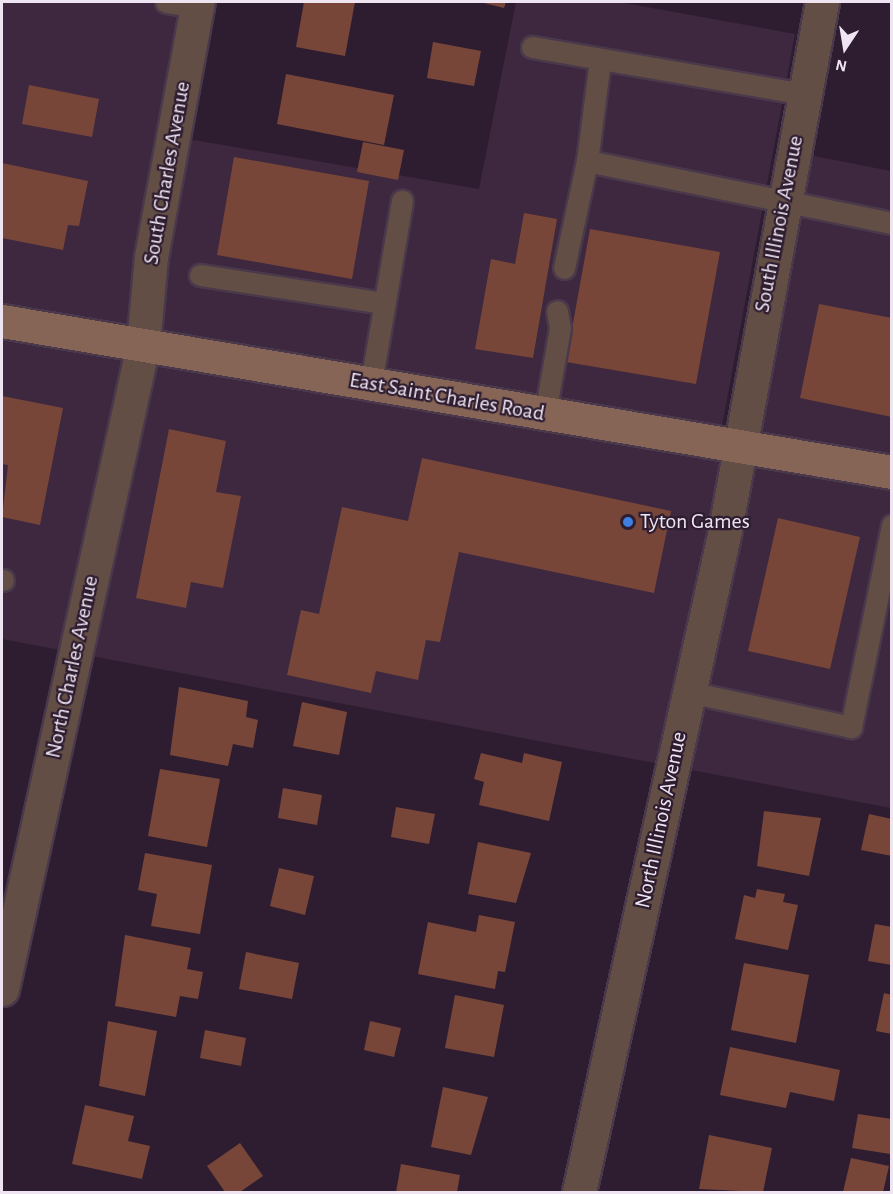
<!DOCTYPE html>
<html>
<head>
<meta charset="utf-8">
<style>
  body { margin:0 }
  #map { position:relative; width:893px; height:1194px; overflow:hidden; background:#2e1d30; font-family:"Alegreya Sans",sans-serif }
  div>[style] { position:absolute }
  .built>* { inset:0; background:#3d283f }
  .building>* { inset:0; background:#774639 }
  .roads { filter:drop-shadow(2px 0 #49394b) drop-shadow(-2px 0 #49394b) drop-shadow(0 2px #49394b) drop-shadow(0 -2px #49394b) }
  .service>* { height:21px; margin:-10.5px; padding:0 10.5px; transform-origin:10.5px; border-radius:10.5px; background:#634e45 }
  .minor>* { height:33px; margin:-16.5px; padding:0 16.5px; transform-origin:16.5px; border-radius:16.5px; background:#634e45 }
  .secondary>* { height:33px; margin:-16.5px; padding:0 16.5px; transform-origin:16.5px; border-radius:16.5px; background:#866556 }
  .dots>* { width:16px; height:16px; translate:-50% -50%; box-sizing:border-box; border:3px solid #2e1d30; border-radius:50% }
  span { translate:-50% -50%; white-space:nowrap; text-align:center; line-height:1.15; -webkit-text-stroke:4.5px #2e1d30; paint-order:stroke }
  .street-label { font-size:22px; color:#efe4f1 }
  .poi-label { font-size:22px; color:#efe4f1 }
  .left { translate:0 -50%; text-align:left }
  .frame { position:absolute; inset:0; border:3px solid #efe4f1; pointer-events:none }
  .north { position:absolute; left:815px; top:18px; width:60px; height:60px; -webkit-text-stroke:4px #2e1d30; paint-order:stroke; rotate:192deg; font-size:16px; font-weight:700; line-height:24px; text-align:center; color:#efe4f1 }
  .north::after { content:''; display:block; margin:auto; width:21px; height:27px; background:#efe4f1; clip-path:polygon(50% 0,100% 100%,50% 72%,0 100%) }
</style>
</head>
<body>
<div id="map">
  <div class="built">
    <i style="clip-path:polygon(2px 2px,184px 2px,159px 134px,479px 189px,516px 2px,619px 2px,795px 34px,722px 426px,2px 305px)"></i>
    <i style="clip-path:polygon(804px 154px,891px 171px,891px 457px,752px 435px)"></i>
    <i style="clip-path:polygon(2px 334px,891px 483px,891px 808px,2px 639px)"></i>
  </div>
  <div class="building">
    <i style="clip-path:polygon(304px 2px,355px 2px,345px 56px,296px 47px)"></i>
    <i style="clip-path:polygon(480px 2px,506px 2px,504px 8px)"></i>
    <i style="clip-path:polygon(433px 42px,481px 51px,474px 86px,427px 78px)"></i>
    <i style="clip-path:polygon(286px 74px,394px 95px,384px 145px,277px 124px)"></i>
    <i style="clip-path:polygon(29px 85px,99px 99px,92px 137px,22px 124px)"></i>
    <i style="clip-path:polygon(363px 142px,404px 150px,398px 180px,357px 172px)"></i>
    <i style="clip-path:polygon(234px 157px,369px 181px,352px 279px,217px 255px)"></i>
    <i style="clip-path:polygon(2px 163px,88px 181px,79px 226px,68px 225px,63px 250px,2px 238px)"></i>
    <i style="clip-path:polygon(524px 213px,557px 219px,533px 358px,475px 349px,491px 259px,515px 264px)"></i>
    <i style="clip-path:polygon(590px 229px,720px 252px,696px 384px,566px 362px)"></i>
    <i style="clip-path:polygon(819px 304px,892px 318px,892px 417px,800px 398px)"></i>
    <i style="clip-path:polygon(2px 396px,63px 408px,40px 525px,2px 517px,8px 465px,2px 464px)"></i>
    <i style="clip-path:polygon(169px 429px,226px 441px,216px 492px,241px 496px,223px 588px,191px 582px,186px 608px,136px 598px)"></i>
    <i style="clip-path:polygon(422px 458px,671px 511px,654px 593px,459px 552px,440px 642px,426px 640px,418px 680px,376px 671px,371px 693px,287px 675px,301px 610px,319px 614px,342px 507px,408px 521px)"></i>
    <i style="clip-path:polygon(778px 518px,860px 537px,830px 669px,748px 651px)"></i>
    <i style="clip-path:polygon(179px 687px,248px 701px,246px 717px,258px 720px,253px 748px,233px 744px,228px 766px,170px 755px)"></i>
    <i style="clip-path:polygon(302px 702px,347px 712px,339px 755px,293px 746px)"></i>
    <i style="clip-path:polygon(481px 753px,522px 763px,524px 753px,562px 762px,549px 821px,479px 805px,484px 782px,474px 779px)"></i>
    <i style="clip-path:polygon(160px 769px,220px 779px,207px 847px,148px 836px)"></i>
    <i style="clip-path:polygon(283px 788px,322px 795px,317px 825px,278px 818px)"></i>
    <i style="clip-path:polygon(396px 807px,435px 814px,429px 844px,391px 837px)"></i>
    <i style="clip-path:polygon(764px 811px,821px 818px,809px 876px,757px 866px)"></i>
    <i style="clip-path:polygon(869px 814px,892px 819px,892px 856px,861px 850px)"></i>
    <i style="clip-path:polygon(478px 842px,531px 853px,516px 903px,468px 894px)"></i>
    <i style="clip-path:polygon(145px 853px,212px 865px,200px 934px,151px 926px,157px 894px,138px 890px)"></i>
    <i style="clip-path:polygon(279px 868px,314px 876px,305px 915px,270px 906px)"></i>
    <i style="clip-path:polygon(757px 889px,785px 894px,783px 902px,798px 905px,788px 950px,735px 939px,744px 895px,755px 898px)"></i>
    <i style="clip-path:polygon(479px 915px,515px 922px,505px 972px,498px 971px,495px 989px,418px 974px,428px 922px,476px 932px)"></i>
    <i style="clip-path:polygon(875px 924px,892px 927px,892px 965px,868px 961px)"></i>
    <i style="clip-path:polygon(125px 935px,191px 948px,187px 969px,203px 972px,198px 999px,180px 996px,176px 1017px,115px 1006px)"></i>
    <i style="clip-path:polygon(246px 952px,299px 963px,292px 999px,239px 989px)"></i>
    <i style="clip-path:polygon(744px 963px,809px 975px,796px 1043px,731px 1030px)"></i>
    <i style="clip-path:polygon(884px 993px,892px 995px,892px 1034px,876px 1031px)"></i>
    <i style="clip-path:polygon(455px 995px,504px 1005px,494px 1057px,445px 1048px)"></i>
    <i style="clip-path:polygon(108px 1021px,157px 1031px,145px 1096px,99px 1086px)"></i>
    <i style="clip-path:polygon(370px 1021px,401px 1028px,394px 1057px,364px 1050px)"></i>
    <i style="clip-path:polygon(205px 1030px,246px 1038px,241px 1066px,200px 1058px)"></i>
    <i style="clip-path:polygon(730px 1047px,840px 1070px,834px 1101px,790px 1092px,786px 1108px,720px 1095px)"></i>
    <i style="clip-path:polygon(443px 1087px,488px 1097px,471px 1155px,431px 1147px)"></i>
    <i style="clip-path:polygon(85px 1105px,134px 1116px,128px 1141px,150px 1146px,142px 1179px,72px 1164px)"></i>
    <i style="clip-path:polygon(858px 1114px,892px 1119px,890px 1154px,852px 1148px)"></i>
    <i style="clip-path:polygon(709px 1135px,772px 1148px,763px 1192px,699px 1189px)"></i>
    <i style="clip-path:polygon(240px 1143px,263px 1176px,240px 1192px,225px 1192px,207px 1166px)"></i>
    <i style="clip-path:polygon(851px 1158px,889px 1166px,883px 1192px,843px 1192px)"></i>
    <i style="clip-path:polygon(401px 1164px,460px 1175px,457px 1192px,396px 1192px)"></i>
  </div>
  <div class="roads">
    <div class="service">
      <i style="left:166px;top:2px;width:31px;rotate:9deg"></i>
      <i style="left:532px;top:47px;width:276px;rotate:9.8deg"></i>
      <i style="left:600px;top:60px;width:102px;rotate:97.3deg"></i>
      <i style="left:587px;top:161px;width:311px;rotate:11.5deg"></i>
      <i style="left:564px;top:268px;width:109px;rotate:-77.9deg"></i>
      <i style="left:200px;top:275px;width:186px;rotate:8.7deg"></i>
      <i style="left:371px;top:384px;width:186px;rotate:-80.4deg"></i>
      <i style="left:545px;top:414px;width:87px;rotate:-80.1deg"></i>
      <i style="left:560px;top:328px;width:17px;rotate:-100deg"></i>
      <i style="left:2px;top:580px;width:1px"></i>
      <i style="left:689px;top:692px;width:166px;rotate:12.2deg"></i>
      <i style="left:851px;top:727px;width:206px;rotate:-78.5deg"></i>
    </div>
    <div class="minor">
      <i style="left:2px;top:989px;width:659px;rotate:-77.65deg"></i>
      <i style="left:143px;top:345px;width:88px;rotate:-84.8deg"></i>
      <i style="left:151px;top:257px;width:259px;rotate:-79.6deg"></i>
      <i style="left:579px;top:1192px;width:678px;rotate:-77.56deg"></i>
      <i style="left:725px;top:530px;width:537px;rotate:-79.59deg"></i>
    </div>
    <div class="secondary">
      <i style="left:2px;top:321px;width:903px;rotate:9.63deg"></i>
    </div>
  </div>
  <div class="dots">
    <i style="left:628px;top:522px;background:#3f7fe0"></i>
  </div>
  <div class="street-label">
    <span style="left:167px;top:173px;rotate:-80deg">South Charles Avenue</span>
    <span style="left:779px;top:224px;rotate:-79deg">South Illinois Avenue</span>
    <span style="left:447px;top:397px;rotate:10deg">East Saint Charles Road</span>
    <span style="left:72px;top:667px;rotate:-78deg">North Charles Avenue</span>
    <span style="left:661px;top:820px;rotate:-78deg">North Illinois Avenue</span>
  </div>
  <div class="poi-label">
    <span class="left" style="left:640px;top:522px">Tyton Games</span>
  </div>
  <div class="frame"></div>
  <div class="north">N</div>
</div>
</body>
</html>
